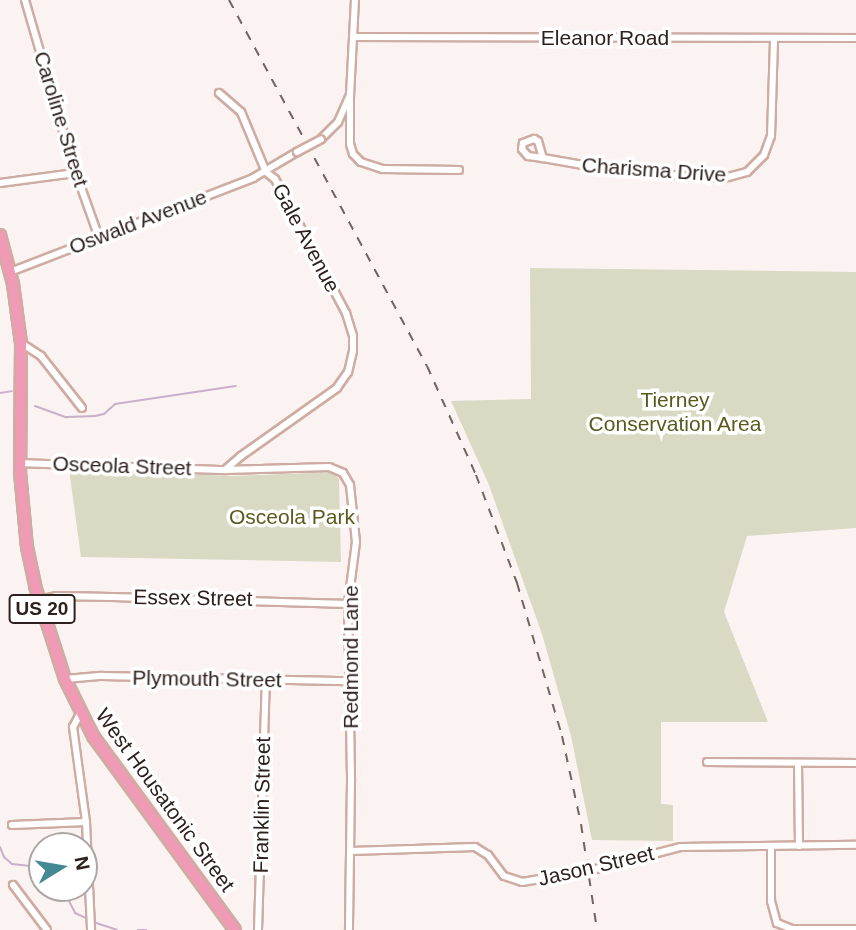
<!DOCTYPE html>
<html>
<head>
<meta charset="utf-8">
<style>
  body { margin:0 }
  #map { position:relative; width:856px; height:930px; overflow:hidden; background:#fbf3f1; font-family:Arial,sans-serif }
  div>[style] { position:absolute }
  .green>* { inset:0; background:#dad9c3 }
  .stream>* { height:2px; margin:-1px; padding:0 1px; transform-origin:1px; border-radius:1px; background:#caafcb }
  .roads { filter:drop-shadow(2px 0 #ceaca3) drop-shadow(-2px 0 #ceaca3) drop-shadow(0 2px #ceaca3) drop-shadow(0 -2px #ceaca3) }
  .minor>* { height:6px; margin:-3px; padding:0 3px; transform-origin:3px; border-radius:3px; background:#fff }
  .highway>* { height:10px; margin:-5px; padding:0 5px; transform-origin:5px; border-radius:5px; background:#f09ab5 }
  .rail>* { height:2px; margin-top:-1px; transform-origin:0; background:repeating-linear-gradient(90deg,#6f6460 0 9px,transparent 0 18px) }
  .bridges { filter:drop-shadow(2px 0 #ceaca3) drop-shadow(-2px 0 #ceaca3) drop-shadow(0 2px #ceaca3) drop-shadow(0 -2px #ceaca3) }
  .minor-bridge>* { height:6px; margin:-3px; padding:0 3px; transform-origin:3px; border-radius:3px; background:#fff }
  span { translate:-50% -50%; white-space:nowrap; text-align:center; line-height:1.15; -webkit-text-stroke:7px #fff; paint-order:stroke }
  .shield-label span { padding:2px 5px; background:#fff; border:2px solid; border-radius:5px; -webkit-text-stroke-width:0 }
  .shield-label { font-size:19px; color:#2e211d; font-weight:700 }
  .street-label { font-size:21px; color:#2e211d }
  .park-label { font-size:21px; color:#5d591e }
  .north { position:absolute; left:28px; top:832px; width:70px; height:70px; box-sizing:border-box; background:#fff; border:2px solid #aba6a5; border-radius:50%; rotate:79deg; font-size:19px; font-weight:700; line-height:28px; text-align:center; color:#2e211d }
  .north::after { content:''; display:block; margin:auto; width:24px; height:32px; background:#438994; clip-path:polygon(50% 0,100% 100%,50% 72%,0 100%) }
</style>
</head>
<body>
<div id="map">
  <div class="green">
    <i style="clip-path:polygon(530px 268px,856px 272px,856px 528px,747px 536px,724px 612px,768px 722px,661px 722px,661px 804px,673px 805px,673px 841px,592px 840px,571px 736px,542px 634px,489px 485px,451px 401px,531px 399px)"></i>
    <i style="clip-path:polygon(69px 469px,233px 476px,333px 472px,339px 479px,341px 562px,81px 557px)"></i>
  </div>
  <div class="stream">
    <i style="left:0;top:393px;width:12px;rotate:-9deg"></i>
    <i style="left:35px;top:406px;width:33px;rotate:20deg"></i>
    <i style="left:66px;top:417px;width:29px;rotate:-2deg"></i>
    <i style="left:95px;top:416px;width:9px;rotate:-13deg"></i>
    <i style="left:104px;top:414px;width:15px;rotate:-42deg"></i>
    <i style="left:115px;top:404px;width:122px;rotate:-8.5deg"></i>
    <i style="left:0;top:847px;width:11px;rotate:68deg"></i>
    <i style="left:4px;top:857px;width:11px;rotate:41deg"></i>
    <i style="left:12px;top:864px;width:30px;rotate:6deg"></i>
    <i style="left:69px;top:888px;width:9px;rotate:103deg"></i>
    <i style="left:67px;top:897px;width:18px;rotate:63deg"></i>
    <i style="left:75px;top:913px;width:14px;rotate:25deg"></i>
    <i style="left:93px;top:922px;width:25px;rotate:18deg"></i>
    <i style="left:138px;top:930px;width:8px"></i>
  </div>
  <div class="roads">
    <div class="minor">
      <i style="left:25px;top:0;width:169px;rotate:73.8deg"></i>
      <i style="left:72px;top:162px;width:81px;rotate:70.4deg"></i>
      <i style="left:355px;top:37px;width:501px;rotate:0.11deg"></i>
      <i style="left:219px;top:93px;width:29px;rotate:41deg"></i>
      <i style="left:241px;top:112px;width:65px;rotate:67.4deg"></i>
      <i style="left:350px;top:95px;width:49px;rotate:90deg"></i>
      <i style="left:350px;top:144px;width:10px;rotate:73deg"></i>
      <i style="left:353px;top:154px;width:11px;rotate:45deg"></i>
      <i style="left:361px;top:162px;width:23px;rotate:18deg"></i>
      <i style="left:383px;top:169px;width:76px;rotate:0.8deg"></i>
      <i style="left:321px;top:139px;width:24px;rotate:-45deg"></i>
      <i style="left:338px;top:122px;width:30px;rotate:-66deg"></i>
      <i style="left:350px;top:95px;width:95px;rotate:-87deg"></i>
      <i style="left:543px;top:158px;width:15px;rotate:-172deg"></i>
      <i style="left:528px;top:156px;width:9px;rotate:-131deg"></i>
      <i style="left:522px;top:149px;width:6px;rotate:-81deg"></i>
      <i style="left:523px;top:143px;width:12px;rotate:-20deg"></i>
      <i style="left:534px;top:139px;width:4px;rotate:27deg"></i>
      <i style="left:538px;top:141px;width:18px;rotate:74deg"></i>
      <i style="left:543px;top:158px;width:58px;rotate:10deg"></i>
      <i style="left:600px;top:168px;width:103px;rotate:5.5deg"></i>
      <i style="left:703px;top:178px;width:25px;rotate:-2deg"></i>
      <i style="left:728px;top:177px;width:20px;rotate:-15deg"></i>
      <i style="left:747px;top:172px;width:24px;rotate:-45deg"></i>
      <i style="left:764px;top:155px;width:20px;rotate:-70deg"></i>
      <i style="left:771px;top:136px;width:98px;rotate:-88.2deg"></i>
      <i style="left:266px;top:172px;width:11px;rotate:38deg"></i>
      <i style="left:275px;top:179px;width:152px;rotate:62.1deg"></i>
      <i style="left:346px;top:313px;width:24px;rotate:73deg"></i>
      <i style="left:353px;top:336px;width:15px;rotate:90deg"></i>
      <i style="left:353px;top:351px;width:22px;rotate:103deg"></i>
      <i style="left:348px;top:372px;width:19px;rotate:125deg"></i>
      <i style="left:337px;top:388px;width:118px;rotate:144.7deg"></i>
      <i style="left:241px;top:456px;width:21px;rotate:139deg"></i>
      <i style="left:225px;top:470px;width:104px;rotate:-1.7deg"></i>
      <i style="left:329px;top:467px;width:15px;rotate:23deg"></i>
      <i style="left:343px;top:473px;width:14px;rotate:60deg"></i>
      <i style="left:350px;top:485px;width:57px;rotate:84deg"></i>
      <i style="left:356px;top:542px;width:63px;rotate:97.4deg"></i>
      <i style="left:348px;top:604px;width:178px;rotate:89deg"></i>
      <i style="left:351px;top:782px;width:148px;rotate:90.8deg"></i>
      <i style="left:0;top:183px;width:76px;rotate:-7.6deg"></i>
      <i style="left:10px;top:272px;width:261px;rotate:-21.1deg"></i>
      <i style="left:253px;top:178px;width:51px;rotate:-30.6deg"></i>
      <i style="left:21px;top:343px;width:24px;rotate:33deg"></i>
      <i style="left:41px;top:356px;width:66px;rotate:51.7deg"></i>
      <i style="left:20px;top:463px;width:205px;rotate:2deg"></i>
      <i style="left:39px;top:600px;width:18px;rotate:-13deg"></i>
      <i style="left:57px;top:596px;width:55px;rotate:1deg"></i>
      <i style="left:112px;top:597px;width:236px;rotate:1.7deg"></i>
      <i style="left:65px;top:679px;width:37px;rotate:-5deg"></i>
      <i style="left:102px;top:676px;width:247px;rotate:1.2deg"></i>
      <i style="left:80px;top:714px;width:15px;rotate:118deg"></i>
      <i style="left:73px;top:727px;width:96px;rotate:82.2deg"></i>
      <i style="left:86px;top:822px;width:108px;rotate:87.3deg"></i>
      <i style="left:707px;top:762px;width:149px;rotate:0.4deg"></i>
      <i style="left:798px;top:763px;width:83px;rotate:89.3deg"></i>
      <i style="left:12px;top:825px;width:74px;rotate:-2.3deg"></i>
      <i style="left:771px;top:848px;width:53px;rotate:90deg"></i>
      <i style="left:771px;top:901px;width:23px;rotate:75deg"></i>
      <i style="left:777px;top:923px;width:16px;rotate:22deg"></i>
      <i style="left:792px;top:929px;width:64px"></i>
      <i style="left:351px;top:851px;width:124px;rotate:-1.8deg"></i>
      <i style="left:475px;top:847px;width:15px;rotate:32deg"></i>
      <i style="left:488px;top:855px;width:26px;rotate:53deg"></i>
      <i style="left:504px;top:876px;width:19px;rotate:18deg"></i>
      <i style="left:522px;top:882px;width:67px;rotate:-9.5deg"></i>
      <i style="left:588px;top:871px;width:96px;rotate:-14.5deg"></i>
      <i style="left:681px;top:847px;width:175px;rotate:-0.7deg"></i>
      <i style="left:13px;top:885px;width:56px;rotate:52.9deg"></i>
      <i style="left:258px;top:930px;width:250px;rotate:-88.2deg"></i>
    </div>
    <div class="highway">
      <i style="left:0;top:235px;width:51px;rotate:75.1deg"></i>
      <i style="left:13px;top:284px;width:60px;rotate:82.3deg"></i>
      <i style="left:21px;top:343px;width:129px;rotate:90.4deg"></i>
      <i style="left:20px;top:472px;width:75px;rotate:84.7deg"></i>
      <i style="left:27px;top:547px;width:40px;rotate:78deg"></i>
      <i style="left:35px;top:586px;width:98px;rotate:72.1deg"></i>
      <i style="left:65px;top:679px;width:64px;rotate:63.8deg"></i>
      <i style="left:93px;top:736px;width:240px;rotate:53.8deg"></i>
    </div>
  </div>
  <div class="rail">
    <i style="left:229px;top:0;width:416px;rotate:61.6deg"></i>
    <i style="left:427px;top:366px;width:120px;rotate:65.8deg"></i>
    <i style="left:476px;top:475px;width:116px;rotate:69.2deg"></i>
    <i style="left:517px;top:583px;width:159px;rotate:73.6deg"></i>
    <i style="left:562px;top:736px;width:90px;rotate:77.8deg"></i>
    <i style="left:581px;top:824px;width:107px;rotate:81.4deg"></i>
  </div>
  <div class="bridges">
    <div class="minor-bridge">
      <i style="left:297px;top:152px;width:27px;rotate:-28deg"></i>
    </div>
  </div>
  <div class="shield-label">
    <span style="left:42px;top:609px">US 20</span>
  </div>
  <div class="street-label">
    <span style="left:605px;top:38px">Eleanor Road</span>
    <span style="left:61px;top:119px;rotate:73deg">Caroline Street</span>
    <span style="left:654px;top:170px;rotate:4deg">Charisma Drive</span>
    <span style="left:138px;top:222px;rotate:-21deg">Oswald Avenue</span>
    <span style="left:306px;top:238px;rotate:62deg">Gale Avenue</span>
    <span style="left:122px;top:466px;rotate:2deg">Osceola Street</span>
    <span style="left:193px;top:598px;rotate:1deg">Essex Street</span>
    <span style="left:351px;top:657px;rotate:-90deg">Redmond Lane</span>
    <span style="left:207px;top:679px;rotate:1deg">Plymouth Street</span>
    <span style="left:165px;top:800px;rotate:54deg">West Housatonic Street</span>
    <span style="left:262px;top:805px;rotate:-89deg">Franklin Street</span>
    <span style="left:596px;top:866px;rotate:-13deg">Jason Street</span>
  </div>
  <div class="park-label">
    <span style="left:675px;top:412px">Tierney<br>Conservation Area</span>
    <span style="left:292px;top:517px">Osceola Park</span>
  </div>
  <div class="north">N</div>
</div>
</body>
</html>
